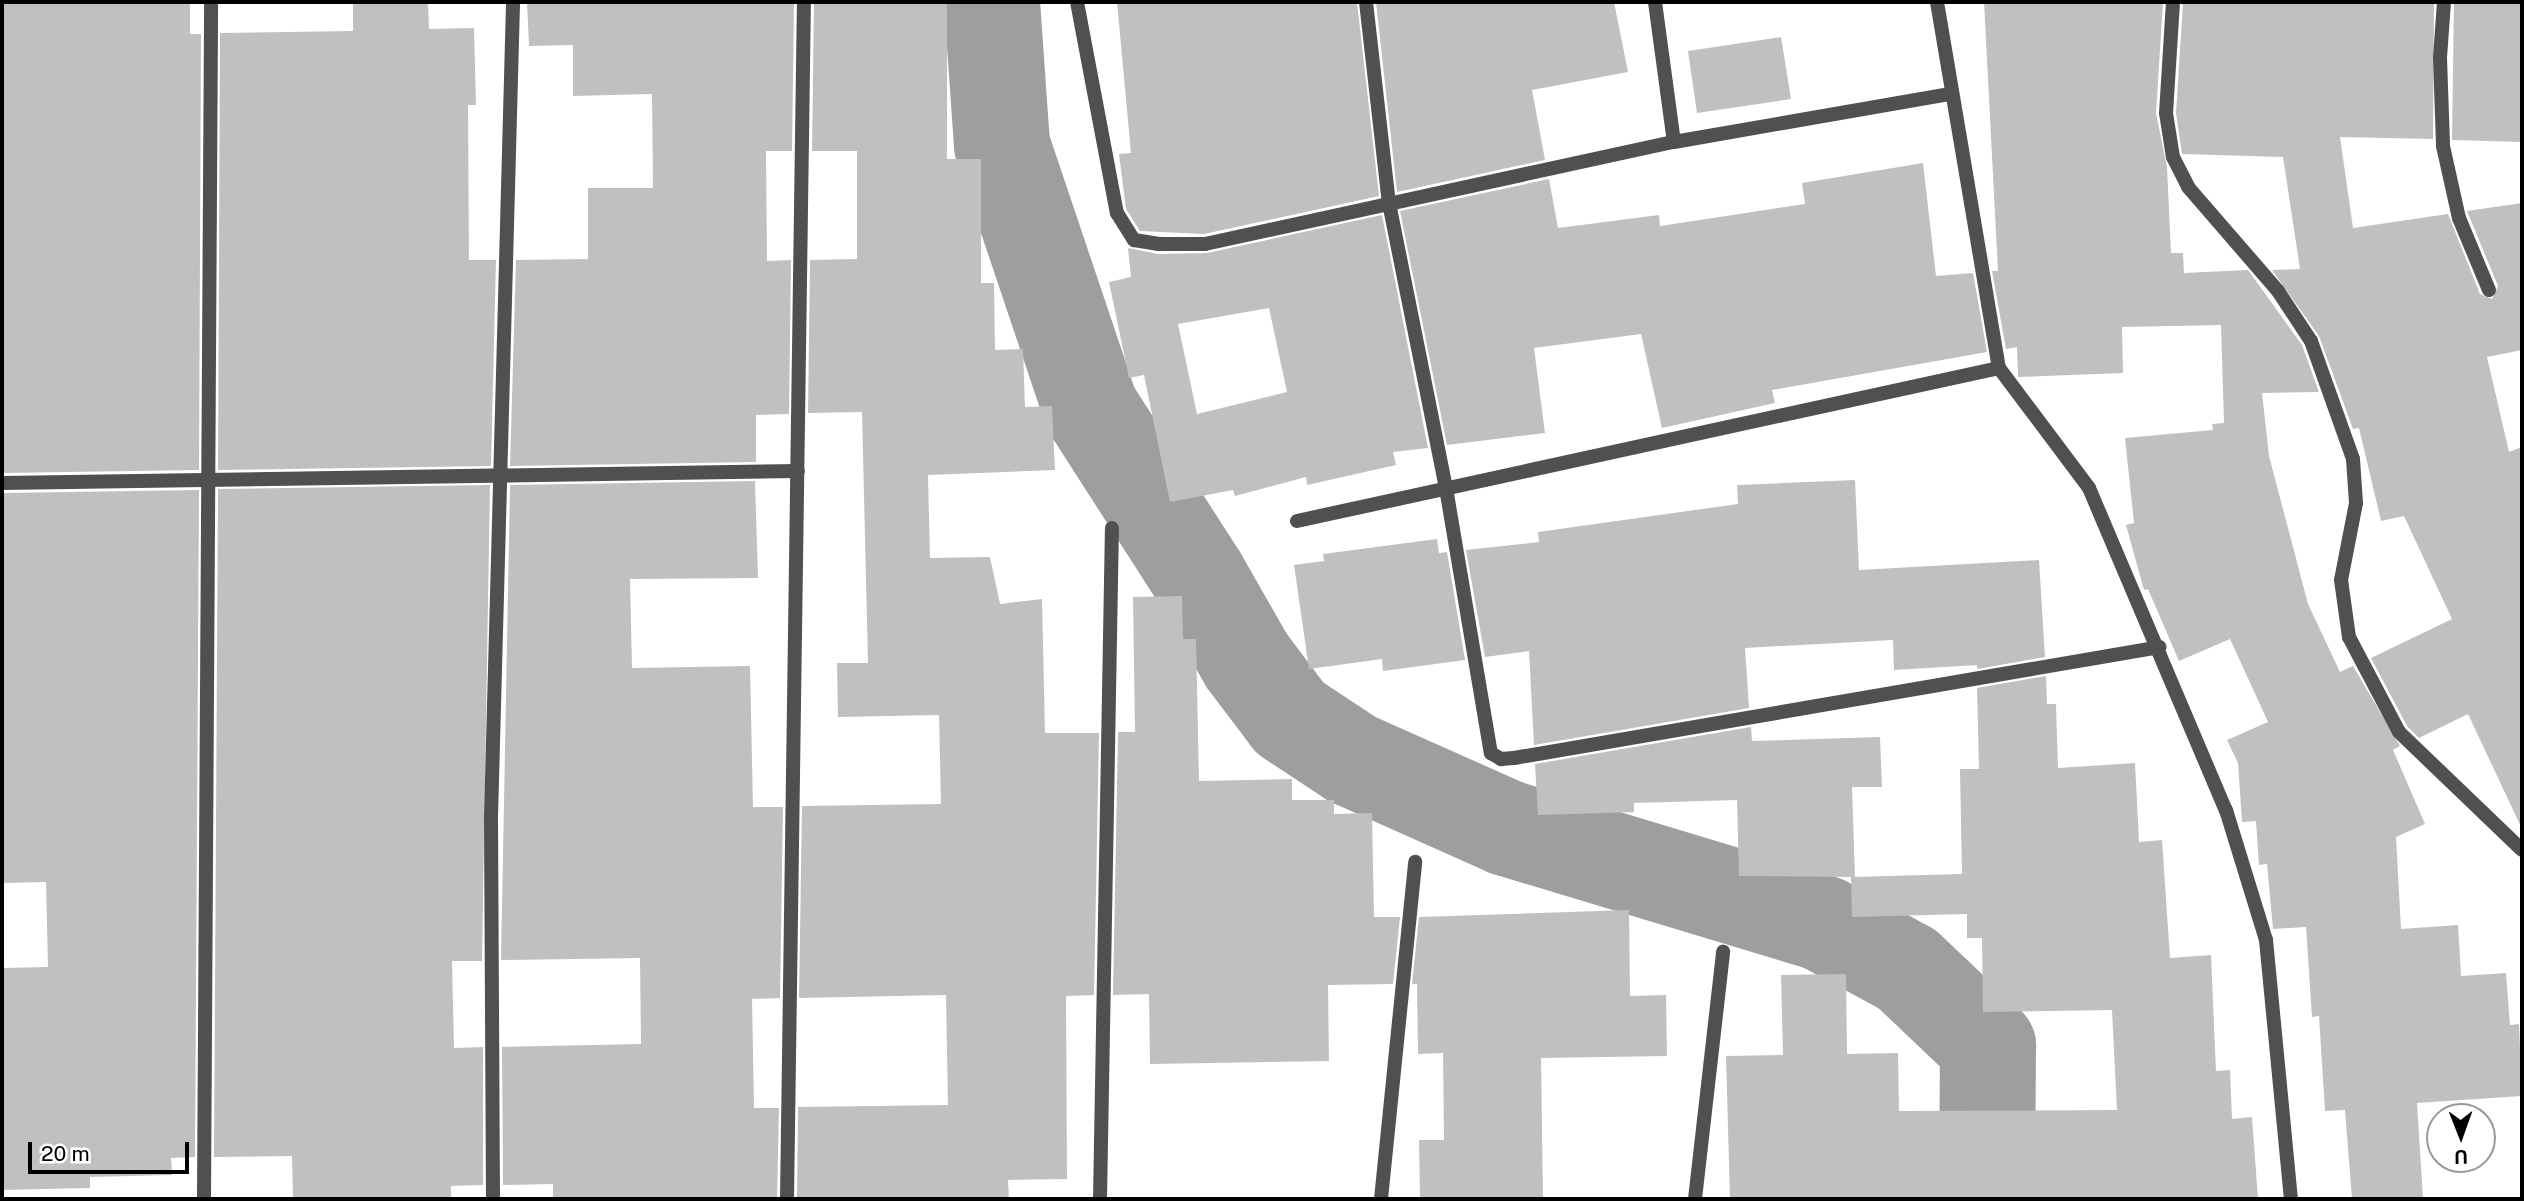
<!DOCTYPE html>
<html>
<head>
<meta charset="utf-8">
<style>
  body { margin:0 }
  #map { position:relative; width:2524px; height:1201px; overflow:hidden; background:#fff; font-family:"Public Sans",sans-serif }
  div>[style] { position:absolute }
  .river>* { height:96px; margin:-48px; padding:0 48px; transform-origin:48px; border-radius:48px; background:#9e9e9e }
  .building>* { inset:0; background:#c0c0c0 }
  .minor>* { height:14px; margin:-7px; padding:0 7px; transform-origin:7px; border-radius:7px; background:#505050 }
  span { translate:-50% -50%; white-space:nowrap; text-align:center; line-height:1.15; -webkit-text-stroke:5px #fff; paint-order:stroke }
  .frame { position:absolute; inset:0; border:4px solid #000; pointer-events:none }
  .north { position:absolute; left:2426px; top:1103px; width:70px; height:70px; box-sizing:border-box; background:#fff; border:2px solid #999; border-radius:50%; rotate:179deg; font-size:19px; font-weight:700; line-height:28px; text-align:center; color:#000 }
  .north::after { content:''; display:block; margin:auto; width:24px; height:32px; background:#000; clip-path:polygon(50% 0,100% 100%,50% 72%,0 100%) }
  .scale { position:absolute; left:28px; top:1142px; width:161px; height:32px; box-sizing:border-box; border:4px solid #000; border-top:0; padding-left:9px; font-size:21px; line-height:24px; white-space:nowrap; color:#000; -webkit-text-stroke:5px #fff; paint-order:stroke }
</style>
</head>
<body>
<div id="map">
  <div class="river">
    <i style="left:992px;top:2px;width:143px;rotate:86deg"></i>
    <i style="left:1002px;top:145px;width:279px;rotate:71.4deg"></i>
    <i style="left:1091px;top:409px;width:200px;rotate:57.3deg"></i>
    <i style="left:1199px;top:577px;width:97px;rotate:60.3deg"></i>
    <i style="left:1247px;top:661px;width:71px;rotate:53deg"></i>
    <i style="left:1290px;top:718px;width:74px;rotate:33.5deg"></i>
    <i style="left:1352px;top:759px;width:170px;rotate:24deg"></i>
    <i style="left:1507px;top:828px;width:331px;rotate:16.8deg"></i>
    <i style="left:1824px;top:924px;width:94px;rotate:28.5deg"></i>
    <i style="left:1907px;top:969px;width:112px;rotate:43.5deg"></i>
    <i style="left:1988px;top:1046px;width:153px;rotate:90.4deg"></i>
  </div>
  <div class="building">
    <i style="clip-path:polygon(2px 2px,190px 2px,190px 34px,201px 34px,199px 470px,2px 473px)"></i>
    <i style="clip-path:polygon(353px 2px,428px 2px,429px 29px,474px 28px,476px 105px,468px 105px,469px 260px,496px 260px,491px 466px,218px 470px,220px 33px,353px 31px)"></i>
    <i style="clip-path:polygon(527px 2px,794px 2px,792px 151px,766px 151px,767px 261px,791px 260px,789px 414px,756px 415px,756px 462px,510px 466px,516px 260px,588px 259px,588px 188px,653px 188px,652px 94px,573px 96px,573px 45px,529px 46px)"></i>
    <i style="clip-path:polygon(814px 2px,947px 2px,947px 159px,981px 159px,981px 283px,994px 283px,995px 350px,1023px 349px,1025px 407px,1052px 406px,1055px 470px,928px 475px,930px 558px,990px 557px,1000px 604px,1042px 599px,1045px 733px,1099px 733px,1094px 995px,1066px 996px,1067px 1179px,1008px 1180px,1009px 1199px,797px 1199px,798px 1107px,948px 1105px,946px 995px,799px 998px,802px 806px,941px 804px,939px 715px,838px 717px,837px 663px,868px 663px,862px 412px,808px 413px,810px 260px,857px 259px,857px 151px,812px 151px)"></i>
    <i style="clip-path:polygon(1117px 2px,1357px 2px,1379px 196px,1204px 234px,1140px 231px,1126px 209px,1119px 154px,1131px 153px)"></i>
    <i style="clip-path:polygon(1376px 2px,1614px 2px,1628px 72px,1532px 90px,1545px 160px,1397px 192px)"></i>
    <i style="clip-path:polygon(1984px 2px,2163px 2px,2156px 113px,2167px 167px,2171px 253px,2183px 253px,2184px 273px,2248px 270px,2302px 345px,2319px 392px,2262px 393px,2269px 456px,2308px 604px,2340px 672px,2353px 666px,2400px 746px,2393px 750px,2425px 824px,2396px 837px,2401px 929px,2458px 925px,2461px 976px,2506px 973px,2510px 1025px,2519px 1024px,2522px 1096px,2417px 1103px,2423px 1199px,2352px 1199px,2345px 1110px,2325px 1111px,2319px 1016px,2312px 1017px,2306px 927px,2273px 929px,2267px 864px,2259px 865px,2256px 821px,2242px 822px,2238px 763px,2227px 740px,2268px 722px,2230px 639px,2179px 661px,2148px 589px,2144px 590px,2126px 525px,2134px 523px,2125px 438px,2213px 430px,2212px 424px,2224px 423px,2221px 325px,2122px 327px,2123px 373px,2018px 377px,2017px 347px,2006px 349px,1992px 271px,1998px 271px)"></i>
    <i style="clip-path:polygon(2183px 2px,2434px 2px,2433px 139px,2340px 137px,2353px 228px,2448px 214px,2480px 294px,2492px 299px,2498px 286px,2467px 211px,2522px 203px,2522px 350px,2487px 357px,2509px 452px,2522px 447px,2522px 829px,2468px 714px,2419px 738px,2407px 726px,2371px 658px,2452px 619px,2404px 516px,2381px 521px,2359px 428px,2353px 429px,2319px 336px,2272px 270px,2300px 269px,2283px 157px,2182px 154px,2176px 113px)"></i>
    <i style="clip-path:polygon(2454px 2px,2522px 2px,2522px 142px,2452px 140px)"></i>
    <i style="clip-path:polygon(1781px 37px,1791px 99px,1697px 113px,1688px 51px)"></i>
    <i style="clip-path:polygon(1923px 163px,1936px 276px,1973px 273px,1987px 352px,1772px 390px,1775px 403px,1662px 428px,1641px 334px,1534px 348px,1545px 433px,1447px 445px,1400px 211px,1549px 179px,1558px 228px,1659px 215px,1660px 226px,1805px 204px,1802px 183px)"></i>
    <i style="clip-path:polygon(evenodd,1382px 215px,1428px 448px,1393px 452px,1396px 465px,1307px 485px,1306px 477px,1235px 496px,1233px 490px,1170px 502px,1144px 375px,1129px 378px,1109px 282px,1131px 277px,1128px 248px,1158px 254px,1207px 253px,1382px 215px,1269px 308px,1287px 392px,1197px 414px,1178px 324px,1269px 308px)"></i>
    <i style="clip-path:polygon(1855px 480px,1859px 570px,2039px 560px,2045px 657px,1977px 669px,1977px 665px,1894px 670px,1893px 640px,1745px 648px,1749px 708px,1534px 745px,1529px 651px,1485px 657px,1466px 550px,1539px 542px,1538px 532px,1738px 504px,1737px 485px)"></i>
    <i style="clip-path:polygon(755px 481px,758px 578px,630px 579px,632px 668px,750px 666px,753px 807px,783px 807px,780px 998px,752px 999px,754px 1108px,779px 1108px,777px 1199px,553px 1199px,553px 1184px,503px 1185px,502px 1047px,641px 1044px,640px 958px,501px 960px,510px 485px)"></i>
    <i style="clip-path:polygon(490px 485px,482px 961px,452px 961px,454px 1048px,483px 1047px,483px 1185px,451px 1186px,451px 1199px,293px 1199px,292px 1156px,214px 1157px,218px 489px)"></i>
    <i style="clip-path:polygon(199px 490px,195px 1157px,171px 1158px,172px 1175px,90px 1177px,90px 1188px,2px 1190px,2px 968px,48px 967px,46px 882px,2px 883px,2px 493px)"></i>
    <i style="clip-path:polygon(1437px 539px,1439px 553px,1447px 552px,1465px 660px,1383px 671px,1382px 659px,1309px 669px,1294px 565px,1324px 561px,1323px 554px)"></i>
    <i style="clip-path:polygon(1182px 596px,1183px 639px,1196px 639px,1199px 781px,1292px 779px,1292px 800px,1334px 800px,1334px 814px,1372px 813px,1374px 917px,1400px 917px,1393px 984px,1328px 985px,1329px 1061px,1150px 1064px,1149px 994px,1113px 995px,1118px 732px,1135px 732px,1133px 597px)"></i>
    <i style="clip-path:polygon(2046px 676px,2047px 704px,2056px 704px,2058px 768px,2135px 763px,2139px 842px,2162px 840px,2170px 958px,2211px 955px,2216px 1071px,2230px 1070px,2232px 1119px,2252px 1117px,2258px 1199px,1730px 1199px,1726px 1056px,1783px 1055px,1781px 975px,1846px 974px,1847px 1054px,1898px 1053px,1899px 1111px,2117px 1110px,2112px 1010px,1983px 1012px,1982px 938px,1967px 938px,1967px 914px,1852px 917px,1851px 877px,1962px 874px,1960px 769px,1979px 769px,1977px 688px)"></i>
    <i style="clip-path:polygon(1751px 727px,1752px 741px,1880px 737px,1882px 787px,1852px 787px,1855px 877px,1739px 876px,1737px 800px,1634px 803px,1634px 812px,1538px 815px,1535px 764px)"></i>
    <i style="clip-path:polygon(1629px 910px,1630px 996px,1666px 995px,1667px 1056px,1541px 1058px,1543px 1199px,1420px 1199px,1419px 1140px,1444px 1140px,1443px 1053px,1418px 1054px,1417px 984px,1412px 984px,1419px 917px)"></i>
  </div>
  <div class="minor">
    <i style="left:1077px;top:2px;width:215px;rotate:79.3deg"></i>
    <i style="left:1117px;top:213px;width:32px;rotate:58deg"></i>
    <i style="left:1134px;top:240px;width:24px;rotate:9deg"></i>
    <i style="left:1158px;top:244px;width:47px"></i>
    <i style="left:1205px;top:244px;width:480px;rotate:-12.3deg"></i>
    <i style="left:1674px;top:142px;width:279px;rotate:-9.9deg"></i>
    <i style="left:1366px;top:2px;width:202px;rotate:83.5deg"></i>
    <i style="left:1389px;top:203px;width:291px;rotate:78.7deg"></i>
    <i style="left:1446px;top:488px;width:269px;rotate:80.4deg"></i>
    <i style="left:1491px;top:753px;width:12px;rotate:31deg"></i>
    <i style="left:1501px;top:759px;width:13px;rotate:-4deg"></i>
    <i style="left:1514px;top:758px;width:655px;rotate:-9.75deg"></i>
    <i style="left:1655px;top:2px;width:141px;rotate:82.3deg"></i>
    <i style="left:1937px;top:2px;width:371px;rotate:80.4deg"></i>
    <i style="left:1999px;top:368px;width:150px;rotate:53.1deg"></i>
    <i style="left:2089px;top:488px;width:350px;rotate:67deg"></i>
    <i style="left:2226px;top:810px;width:136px;rotate:72.9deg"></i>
    <i style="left:2266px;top:940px;width:260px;rotate:84.5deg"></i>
    <i style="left:2173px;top:2px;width:111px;rotate:93.6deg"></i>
    <i style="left:2166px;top:113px;width:45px;rotate:81deg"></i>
    <i style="left:2173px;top:157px;width:34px;rotate:63deg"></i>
    <i style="left:2188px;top:187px;width:138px;rotate:49.1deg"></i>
    <i style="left:2278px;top:291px;width:60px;rotate:56.6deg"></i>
    <i style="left:2311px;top:341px;width:125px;rotate:70.4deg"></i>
    <i style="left:2353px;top:459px;width:44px;rotate:86.1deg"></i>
    <i style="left:2356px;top:503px;width:78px;rotate:101deg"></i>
    <i style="left:2341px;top:580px;width:58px;rotate:82deg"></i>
    <i style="left:2349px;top:637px;width:107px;rotate:62.2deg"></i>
    <i style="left:2399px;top:732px;width:170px;rotate:43.8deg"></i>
    <i style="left:2444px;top:2px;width:56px;rotate:94.1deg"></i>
    <i style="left:2440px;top:58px;width:88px;rotate:88deg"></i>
    <i style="left:2443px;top:146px;width:74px;rotate:77.5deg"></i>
    <i style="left:2459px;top:218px;width:78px;rotate:67.4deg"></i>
    <i style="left:2px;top:483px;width:796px;rotate:-0.86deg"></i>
    <i style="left:1297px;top:521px;width:718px;rotate:-12.3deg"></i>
    <i style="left:204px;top:1199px;width:1197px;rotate:-89.66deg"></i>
    <i style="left:493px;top:1199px;width:382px;rotate:-90.3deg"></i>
    <i style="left:491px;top:817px;width:815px;rotate:-88.45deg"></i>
    <i style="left:787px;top:1199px;width:1197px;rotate:-89.19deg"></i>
    <i style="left:1100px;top:1199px;width:671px;rotate:-88.98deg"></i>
    <i style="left:1381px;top:1199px;width:339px;rotate:-84.2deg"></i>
    <i style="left:1695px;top:1199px;width:249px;rotate:-83.5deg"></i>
  </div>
  <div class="frame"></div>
  <div class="north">U</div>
  <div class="scale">20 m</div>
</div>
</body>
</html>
